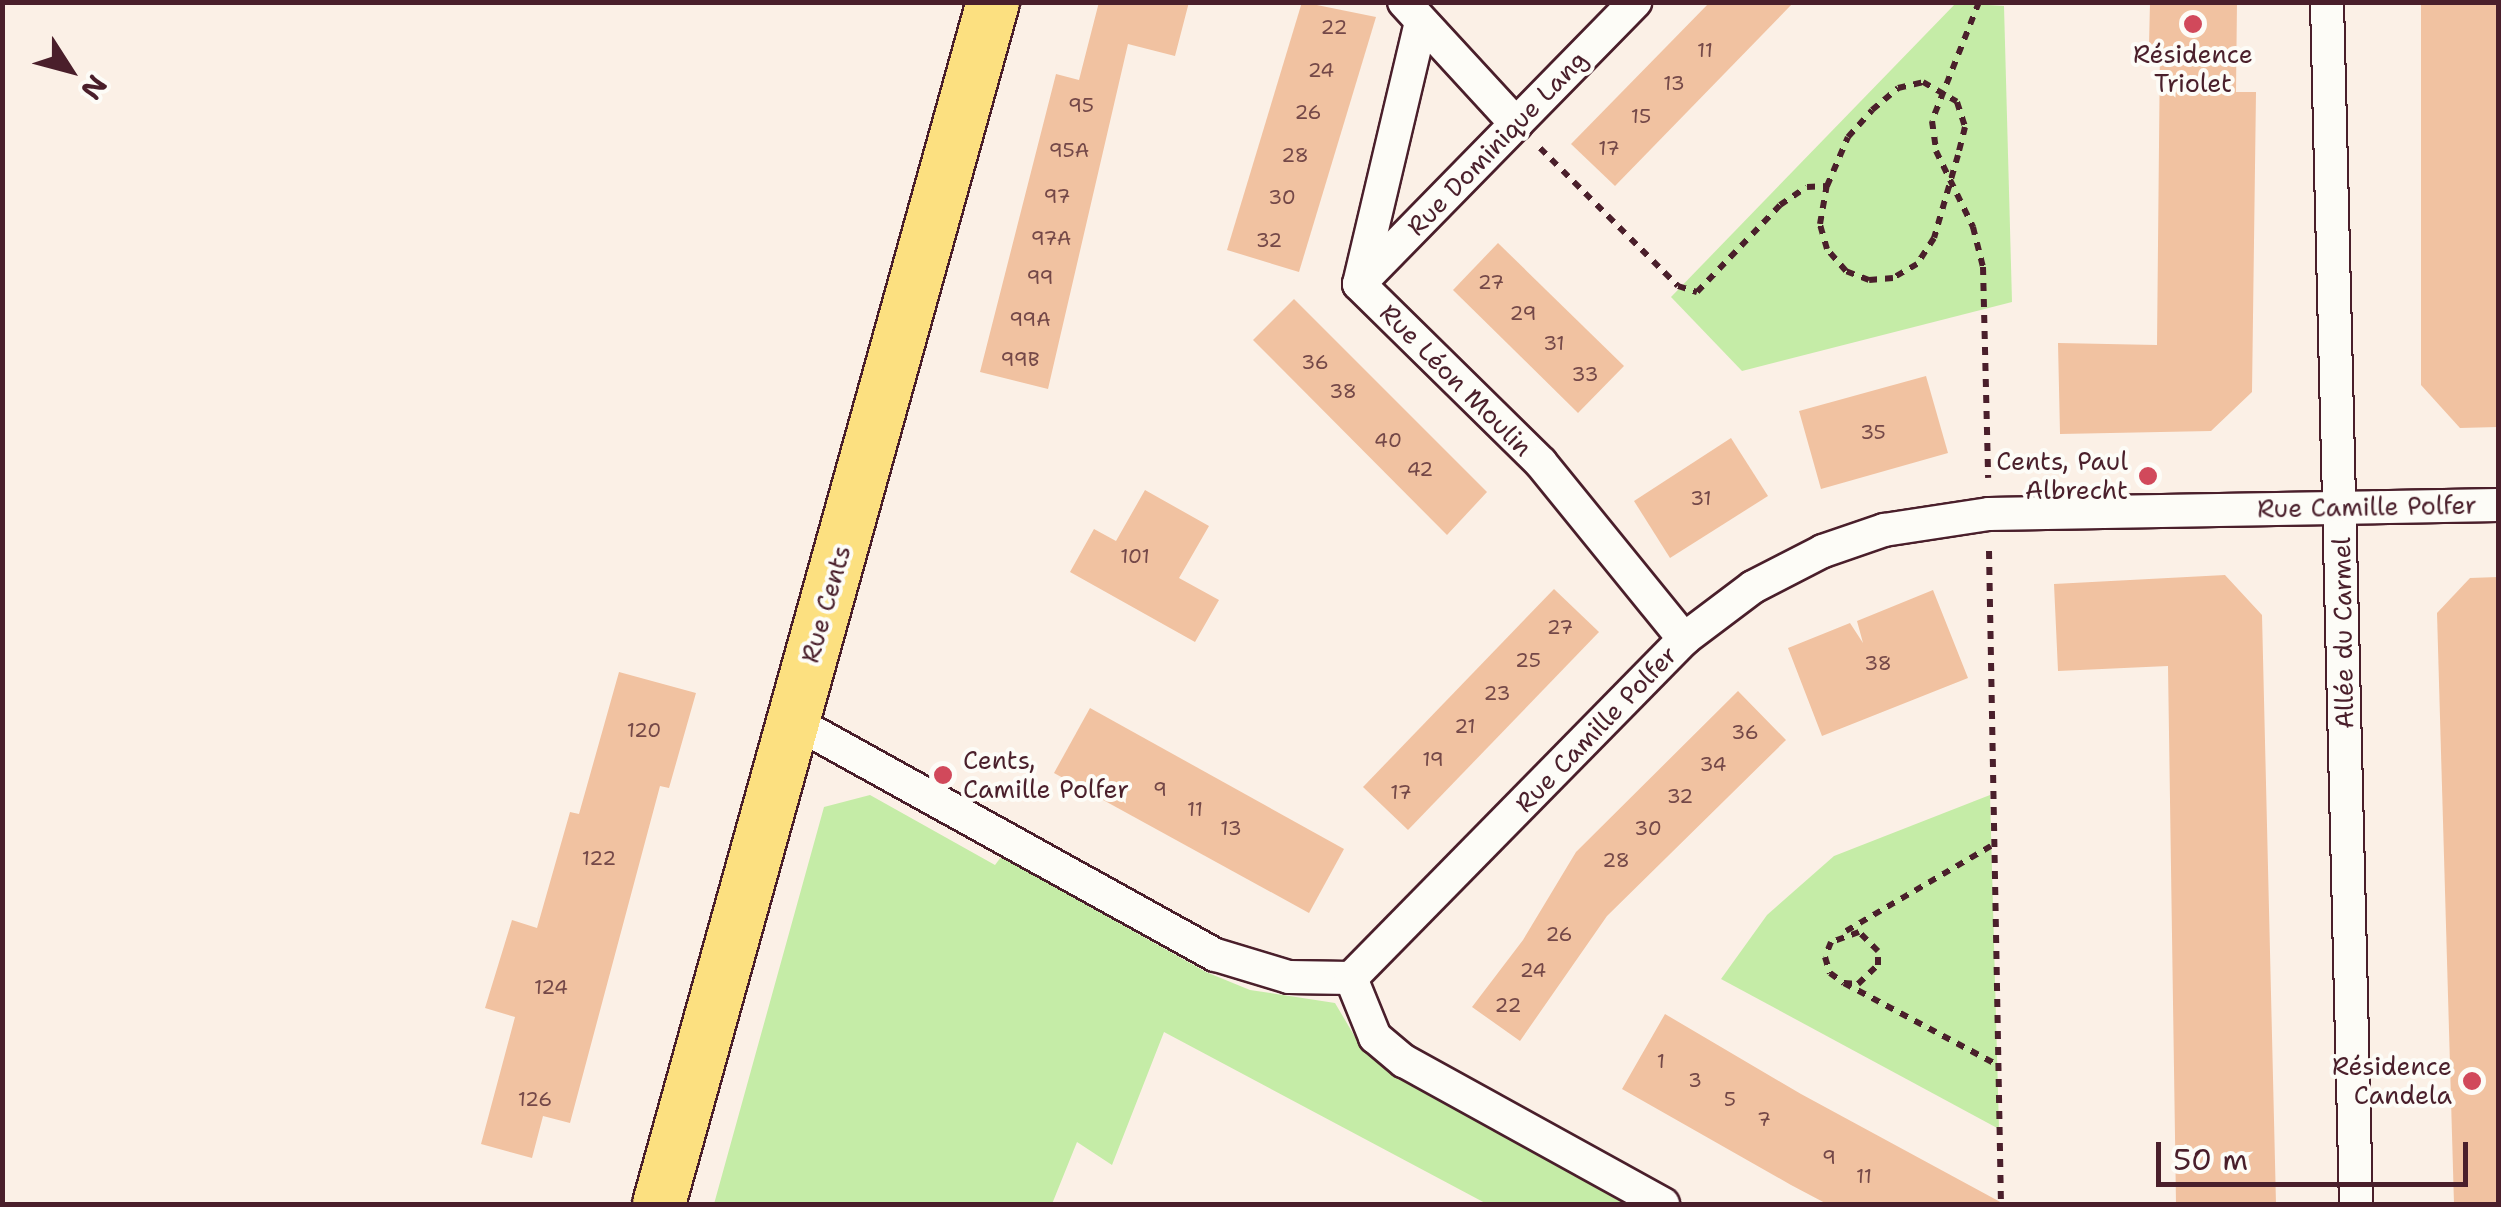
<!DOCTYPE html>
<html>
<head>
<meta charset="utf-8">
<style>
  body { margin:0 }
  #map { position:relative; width:2501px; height:1207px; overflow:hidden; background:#fbf0e6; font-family:"Shantell Sans",sans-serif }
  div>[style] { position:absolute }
  .green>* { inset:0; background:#c5eca7 }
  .building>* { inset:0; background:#f1c2a1 }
  .path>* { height:6px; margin-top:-3px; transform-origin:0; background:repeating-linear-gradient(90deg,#4a1f2b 0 8px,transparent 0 16px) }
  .roads { filter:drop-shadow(2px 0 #4a1f2b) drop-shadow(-2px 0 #4a1f2b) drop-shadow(0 2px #4a1f2b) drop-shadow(0 -2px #4a1f2b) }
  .minor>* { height:32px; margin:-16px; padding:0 16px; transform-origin:16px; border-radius:16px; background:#fdfcf7 }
  .primary>* { height:52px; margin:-26px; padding:0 26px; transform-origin:26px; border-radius:26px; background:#fce080 }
  .dots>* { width:28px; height:28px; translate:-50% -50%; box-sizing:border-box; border:5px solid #fdfcf7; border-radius:50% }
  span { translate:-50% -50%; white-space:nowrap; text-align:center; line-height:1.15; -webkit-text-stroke:8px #fdfcf7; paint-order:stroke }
  .number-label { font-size:20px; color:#744848 }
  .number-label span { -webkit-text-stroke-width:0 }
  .poi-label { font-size:25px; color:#4a1f2b }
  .right { translate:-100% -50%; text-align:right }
  .left { translate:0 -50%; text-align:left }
  .street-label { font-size:25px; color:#4a1f2b }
  .frame { position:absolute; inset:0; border:5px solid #4a1f2b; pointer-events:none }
  .north { position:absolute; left:20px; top:20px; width:100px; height:100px; -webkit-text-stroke:8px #fdfcf7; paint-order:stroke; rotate:126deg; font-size:28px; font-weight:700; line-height:40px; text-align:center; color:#4a1f2b }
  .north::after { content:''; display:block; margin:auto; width:35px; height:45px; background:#4a1f2b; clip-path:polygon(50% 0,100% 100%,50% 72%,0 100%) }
  .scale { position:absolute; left:2156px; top:1142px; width:312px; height:45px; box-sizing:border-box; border:5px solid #4a1f2b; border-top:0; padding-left:12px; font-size:30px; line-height:35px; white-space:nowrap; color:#4a1f2b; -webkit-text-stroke:8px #fdfcf7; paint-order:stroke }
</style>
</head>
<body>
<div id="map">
  <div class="green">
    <i style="clip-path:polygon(1956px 3px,2004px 6px,2012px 302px,1742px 371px,1671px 297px)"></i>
    <i style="clip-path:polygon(870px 795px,995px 865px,1001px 857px,1206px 972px,1250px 990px,1335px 1003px,1361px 1047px,1391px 1073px,1628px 1204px,1487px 1204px,1164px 1032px,1112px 1165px,1077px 1142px,1052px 1204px,714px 1204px,824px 807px)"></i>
    <i style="clip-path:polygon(1990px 795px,1999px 1129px,1721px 979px,1767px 915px,1834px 856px)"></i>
  </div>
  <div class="building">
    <i style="clip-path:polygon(1099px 2px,1189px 2px,1175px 56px,1128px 44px,1048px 389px,980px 372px,1056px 74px,1079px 80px)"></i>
    <i style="clip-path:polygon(1302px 2px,1376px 17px,1299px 272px,1227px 250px)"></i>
    <i style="clip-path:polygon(1710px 2px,1794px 2px,1615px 186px,1571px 144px)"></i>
    <i style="clip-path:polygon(2150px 2px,2237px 2px,2236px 92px,2256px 92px,2252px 392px,2211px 431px,2060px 434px,2058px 343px,2157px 345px,2160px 45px,2149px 45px)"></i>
    <i style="clip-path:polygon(2421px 2px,2498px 2px,2498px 427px,2460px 428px,2421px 385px)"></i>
    <i style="clip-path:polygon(1498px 243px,1624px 366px,1578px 413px,1453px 290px)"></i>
    <i style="clip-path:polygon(1294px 299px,1487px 492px,1447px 535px,1253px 340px)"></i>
    <i style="clip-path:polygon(1926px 376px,1948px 453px,1821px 489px,1799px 411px)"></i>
    <i style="clip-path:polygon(1731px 438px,1768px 496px,1670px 558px,1634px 501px)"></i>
    <i style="clip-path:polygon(1145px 490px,1209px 526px,1179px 578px,1219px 600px,1195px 642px,1070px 572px,1094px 529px,1116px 541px)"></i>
    <i style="clip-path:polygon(2225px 575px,2262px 615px,2276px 1204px,2176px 1204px,2168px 666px,2058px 671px,2054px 584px)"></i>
    <i style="clip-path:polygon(2498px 577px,2498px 1204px,2454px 1204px,2437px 613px,2470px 578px)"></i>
    <i style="clip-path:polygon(1554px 589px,1599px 632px,1408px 830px,1363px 787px)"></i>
    <i style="clip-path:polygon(1933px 590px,1968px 678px,1822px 736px,1788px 648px,1850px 623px,1863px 643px,1857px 621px)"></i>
    <i style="clip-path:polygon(619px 672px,696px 693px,669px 788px,660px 786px,570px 1123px,543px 1116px,532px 1158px,481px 1144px,515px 1017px,485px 1008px,512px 920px,537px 928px,570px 812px,579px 814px)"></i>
    <i style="clip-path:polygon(1738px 691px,1786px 740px,1607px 916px,1520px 1041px,1472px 1007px,1523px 940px,1576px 852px)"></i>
    <i style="clip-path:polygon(1090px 708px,1344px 849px,1309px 913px,1054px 773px)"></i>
    <i style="clip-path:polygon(1665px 1014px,1801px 1094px,2004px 1204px,1827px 1204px,1791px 1185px,1622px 1089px)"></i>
  </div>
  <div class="path">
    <i style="left:1979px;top:2px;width:128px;rotate:111.6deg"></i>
    <i style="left:1932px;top:121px;width:30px;rotate:82deg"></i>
    <i style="left:1936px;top:151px;width:85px;rotate:64deg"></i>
    <i style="left:1973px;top:227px;width:41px;rotate:76deg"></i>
    <i style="left:1983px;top:267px;width:211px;rotate:88.6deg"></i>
    <i style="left:1923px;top:82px;width:39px;rotate:30deg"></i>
    <i style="left:1957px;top:102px;width:26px;rotate:72deg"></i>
    <i style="left:1965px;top:127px;width:29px;rotate:104deg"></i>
    <i style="left:1958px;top:155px;width:86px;rotate:106.1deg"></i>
    <i style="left:1934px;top:238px;width:31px;rotate:123deg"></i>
    <i style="left:1917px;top:264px;width:28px;rotate:150deg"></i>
    <i style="left:1893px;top:278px;width:24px;rotate:175deg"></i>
    <i style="left:1869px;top:280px;width:25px;rotate:-159deg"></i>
    <i style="left:1846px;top:271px;width:29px;rotate:-131deg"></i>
    <i style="left:1827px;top:249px;width:26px;rotate:-106deg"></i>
    <i style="left:1820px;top:224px;width:39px;rotate:-80deg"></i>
    <i style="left:1827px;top:186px;width:53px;rotate:-66.8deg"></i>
    <i style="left:1848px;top:137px;width:36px;rotate:-48deg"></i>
    <i style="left:1872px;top:110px;width:34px;rotate:-40deg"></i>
    <i style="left:1898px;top:88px;width:26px;rotate:-13deg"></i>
    <i style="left:1540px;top:148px;width:195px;rotate:45deg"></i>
    <i style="left:1678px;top:286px;width:20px;rotate:18deg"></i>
    <i style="left:1697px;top:292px;width:120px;rotate:-46.3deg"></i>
    <i style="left:1780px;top:205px;width:32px;rotate:-34deg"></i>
    <i style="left:1807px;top:187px;width:20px;rotate:-3deg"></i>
    <i style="left:1989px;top:551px;width:653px;rotate:88.95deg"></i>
    <i style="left:1846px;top:931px;width:168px;rotate:-30.4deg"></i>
    <i style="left:1844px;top:983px;width:14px;rotate:4deg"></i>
    <i style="left:1858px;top:984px;width:28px;rotate:-44deg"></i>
    <i style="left:1878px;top:965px;width:14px;rotate:-90deg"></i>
    <i style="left:1878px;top:951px;width:27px;rotate:-135deg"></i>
    <i style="left:1859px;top:932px;width:30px;rotate:160deg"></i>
    <i style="left:1831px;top:942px;width:16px;rotate:112deg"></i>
    <i style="left:1825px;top:957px;width:17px;rotate:73deg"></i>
    <i style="left:1830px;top:973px;width:17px;rotate:36deg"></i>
    <i style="left:1844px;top:983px;width:172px;rotate:28.1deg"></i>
  </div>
  <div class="roads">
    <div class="minor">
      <i style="left:1404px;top:2px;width:166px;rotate:47.4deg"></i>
      <i style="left:2327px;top:2px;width:1202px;rotate:88.62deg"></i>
      <i style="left:1421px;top:22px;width:269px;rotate:103.3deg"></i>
      <i style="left:1359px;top:284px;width:255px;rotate:44.5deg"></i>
      <i style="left:1541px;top:463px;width:227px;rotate:50.9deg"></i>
      <i style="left:1359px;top:284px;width:395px;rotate:-45.6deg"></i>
      <i style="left:793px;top:721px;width:483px;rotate:29deg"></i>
      <i style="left:1216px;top:955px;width:76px;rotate:16.8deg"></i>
      <i style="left:1289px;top:977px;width:62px;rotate:0.9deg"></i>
      <i style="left:1351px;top:978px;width:475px;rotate:-45.5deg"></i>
      <i style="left:1684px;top:639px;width:86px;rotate:-37deg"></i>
      <i style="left:1753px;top:587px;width:79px;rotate:-27.2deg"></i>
      <i style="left:1823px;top:551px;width:65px;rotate:-19deg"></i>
      <i style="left:1884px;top:530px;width:106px;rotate:-8.7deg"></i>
      <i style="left:1989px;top:514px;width:509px;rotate:-1.01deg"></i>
      <i style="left:1351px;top:978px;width:64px;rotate:67.9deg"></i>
      <i style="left:1375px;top:1037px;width:38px;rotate:40deg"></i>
      <i style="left:1404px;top:1061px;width:296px;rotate:28.9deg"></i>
    </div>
    <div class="primary">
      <i style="left:659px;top:1204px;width:1248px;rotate:-74.47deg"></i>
    </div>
  </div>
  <div class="dots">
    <i style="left:2193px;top:24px;background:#d1495b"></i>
    <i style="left:2148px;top:476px;background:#d1495b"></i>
    <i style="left:943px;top:775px;background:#d1495b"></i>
    <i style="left:2472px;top:1081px;background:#d1495b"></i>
  </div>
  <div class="number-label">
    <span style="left:1334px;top:27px">22</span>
    <span style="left:1705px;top:50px">11</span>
    <span style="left:1321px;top:70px">24</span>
    <span style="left:1674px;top:83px">13</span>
    <span style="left:1081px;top:105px">95</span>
    <span style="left:1308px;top:112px">26</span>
    <span style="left:1641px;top:116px">15</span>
    <span style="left:1609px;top:148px">17</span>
    <span style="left:1069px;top:150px">95A</span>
    <span style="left:1295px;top:155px">28</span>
    <span style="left:1057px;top:196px">97</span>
    <span style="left:1282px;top:197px">30</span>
    <span style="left:1051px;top:238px">97A</span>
    <span style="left:1269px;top:240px">32</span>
    <span style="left:1040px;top:277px">99</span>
    <span style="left:1491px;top:282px">27</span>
    <span style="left:1523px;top:313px">29</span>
    <span style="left:1030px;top:319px">99A</span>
    <span style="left:1554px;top:343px">31</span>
    <span style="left:1020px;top:359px">99B</span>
    <span style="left:1315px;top:362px">36</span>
    <span style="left:1585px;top:374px">33</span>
    <span style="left:1343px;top:391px">38</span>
    <span style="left:1873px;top:432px">35</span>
    <span style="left:1388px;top:440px">40</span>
    <span style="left:1420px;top:469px">42</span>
    <span style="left:1701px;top:498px">31</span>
    <span style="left:1135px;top:556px">101</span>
    <span style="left:1560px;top:627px">27</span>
    <span style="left:1528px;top:660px">25</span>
    <span style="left:1878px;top:663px">38</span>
    <span style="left:1497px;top:693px">23</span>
    <span style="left:1465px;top:726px">21</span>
    <span style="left:644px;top:730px">120</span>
    <span style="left:1745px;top:732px">36</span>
    <span style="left:1433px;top:759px">19</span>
    <span style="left:1713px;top:764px">34</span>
    <span style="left:1160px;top:789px">9</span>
    <span style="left:1401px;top:792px">17</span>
    <span style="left:1680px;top:796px">32</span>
    <span style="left:1195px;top:809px">11</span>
    <span style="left:1231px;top:828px">13</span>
    <span style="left:1648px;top:828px">30</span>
    <span style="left:599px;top:858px">122</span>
    <span style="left:1616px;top:860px">28</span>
    <span style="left:1559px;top:934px">26</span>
    <span style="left:1533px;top:970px">24</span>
    <span style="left:551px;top:987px">124</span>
    <span style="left:1508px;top:1005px">22</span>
    <span style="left:1661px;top:1061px">1</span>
    <span style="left:1695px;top:1080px">3</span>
    <span style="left:535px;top:1099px">126</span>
    <span style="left:1730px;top:1099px">5</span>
    <span style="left:1764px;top:1119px">7</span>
    <span style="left:1829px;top:1157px">9</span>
    <span style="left:1864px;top:1176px">11</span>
  </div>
  <div class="poi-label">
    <span style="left:2193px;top:69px">Résidence<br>Triolet</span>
    <span class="right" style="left:2128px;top:476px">Cents, Paul<br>Albrecht</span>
    <span class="left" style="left:963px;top:775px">Cents,<br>Camille Polfer</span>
    <span class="right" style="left:2452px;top:1081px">Résidence<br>Candela</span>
  </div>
  <div class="street-label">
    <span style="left:1497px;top:143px;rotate:-46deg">Rue Dominique Lang</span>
    <span style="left:1456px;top:380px;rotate:45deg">Rue Léon Moulin</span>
    <span style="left:2367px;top:507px;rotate:-1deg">Rue Camille Polfer</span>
    <span style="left:826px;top:604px;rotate:-74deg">Rue Cents</span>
    <span style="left:2343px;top:633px;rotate:-91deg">Allée du Carmel</span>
    <span style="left:1596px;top:729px;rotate:-46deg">Rue Camille Polfer</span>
  </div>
  <div class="frame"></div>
  <div class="north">N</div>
  <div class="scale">50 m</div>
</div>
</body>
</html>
